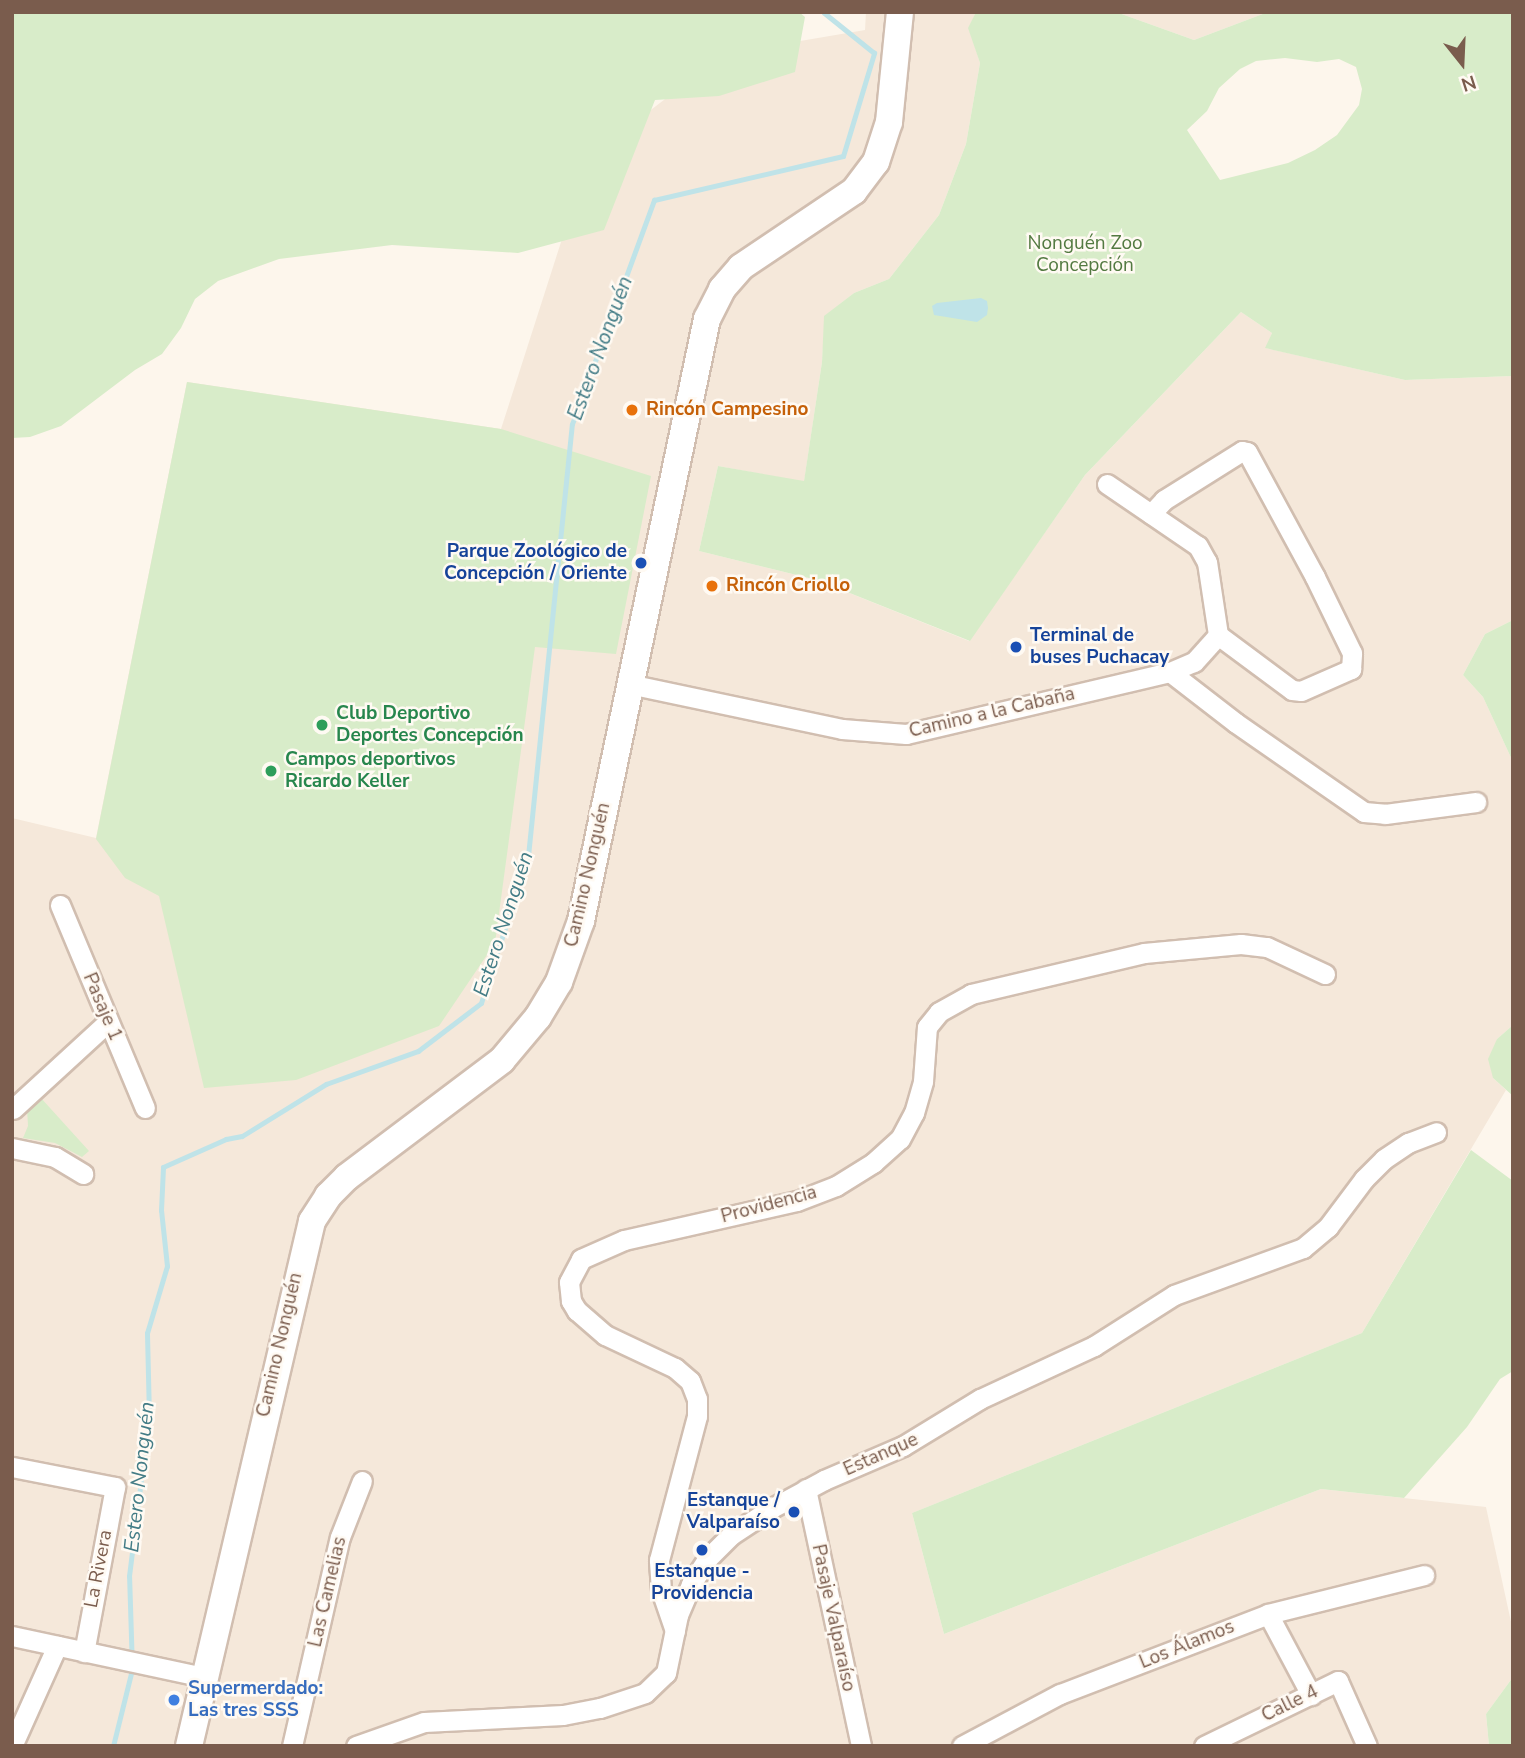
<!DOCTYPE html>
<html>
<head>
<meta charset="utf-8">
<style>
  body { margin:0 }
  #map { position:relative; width:1525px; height:1758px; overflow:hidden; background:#fdf6ec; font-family:"Nunito Sans",sans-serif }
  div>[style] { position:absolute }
  .residential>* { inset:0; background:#f5e8da }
  .green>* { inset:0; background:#d8ecc9 }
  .water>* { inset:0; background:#bfe3e8 }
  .stream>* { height:5px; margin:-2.5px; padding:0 2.5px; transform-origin:2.5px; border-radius:2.5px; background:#bfe3e8 }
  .roads { filter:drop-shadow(2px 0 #d1beb0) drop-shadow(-2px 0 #d1beb0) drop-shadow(0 2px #d1beb0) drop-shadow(0 -2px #d1beb0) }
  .minor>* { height:19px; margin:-9.5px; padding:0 9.5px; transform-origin:9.5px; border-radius:9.5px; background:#fff }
  .secondary>* { height:26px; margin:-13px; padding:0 13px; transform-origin:13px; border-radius:13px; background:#fff }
  .dots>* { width:19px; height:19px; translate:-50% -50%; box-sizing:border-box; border:4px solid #fffaf3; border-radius:50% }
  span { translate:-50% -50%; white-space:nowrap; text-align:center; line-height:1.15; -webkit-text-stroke:5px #fffaf3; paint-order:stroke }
  .park-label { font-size:19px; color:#537a41 }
  .food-label { font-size:19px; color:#c56008; font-weight:700 }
  .left { translate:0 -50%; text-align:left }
  .transit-label { font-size:19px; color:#164399; font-weight:700 }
  .right { translate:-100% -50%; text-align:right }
  .street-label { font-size:19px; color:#7a5c4d }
  .leisure-label { font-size:19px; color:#27864d; font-weight:700 }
  .shop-label { font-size:19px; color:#366cbe; font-weight:700 }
  .water-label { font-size:21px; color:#437c86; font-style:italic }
  .frame { position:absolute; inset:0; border:14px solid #7a5c4d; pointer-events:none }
  .north { position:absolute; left:1427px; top:28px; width:70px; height:70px; -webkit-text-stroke:5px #fffaf3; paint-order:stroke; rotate:162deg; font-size:19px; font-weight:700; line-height:28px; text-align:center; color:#7a5c4d }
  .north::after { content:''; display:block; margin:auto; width:24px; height:32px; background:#7a5c4d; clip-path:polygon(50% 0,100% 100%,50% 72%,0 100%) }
</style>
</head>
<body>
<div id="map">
  <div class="residential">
    <i style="clip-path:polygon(866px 12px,976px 12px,969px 28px,980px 63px,966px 144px,939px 215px,889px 279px,854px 293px,825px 316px,822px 362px,804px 482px,718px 466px,699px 551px,817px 580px,969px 641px,1085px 475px,1241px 312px,1272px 333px,1266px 348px,1405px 380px,1513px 376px,1513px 620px,1485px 634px,1463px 675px,1483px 697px,1513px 762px,1513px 1025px,1497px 1039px,1493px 1078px,1506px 1090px,1362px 1333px,912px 1513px,944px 1634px,1321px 1489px,1486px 1507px,1513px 1631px,1513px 1677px,1486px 1714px,1489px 1746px,12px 1746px,12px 818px,96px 838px,187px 382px,501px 429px,588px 158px,724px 54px,865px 30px)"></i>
    <i style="clip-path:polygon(1116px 12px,1268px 12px,1194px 40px)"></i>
  </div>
  <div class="green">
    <i style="clip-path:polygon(12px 12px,799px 12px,805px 17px,795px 72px,719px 96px,655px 100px,604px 230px,518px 253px,392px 245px,279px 259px,218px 281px,195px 299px,181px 328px,162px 354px,135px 370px,61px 426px,30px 437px,12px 438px)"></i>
    <i style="clip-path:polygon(evenodd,976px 12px,1116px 12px,1194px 40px,1268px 12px,1513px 12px,1513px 376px,1405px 380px,1265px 348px,1272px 333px,1241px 312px,1085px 475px,970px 641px,817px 580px,699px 551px,718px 466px,804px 481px,822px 362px,824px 316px,854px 293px,889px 279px,939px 215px,966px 144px,980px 63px,968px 28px,976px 12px,1285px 58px,1317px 62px,1339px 59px,1356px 67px,1362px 89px,1359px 105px,1337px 135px,1315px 150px,1288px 163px,1220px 180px,1187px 130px,1207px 111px,1219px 88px,1240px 69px,1256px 61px,1285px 58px)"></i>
    <i style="clip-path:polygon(187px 382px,501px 429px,651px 476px,616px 654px,535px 647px,495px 943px,439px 1026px,296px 1080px,204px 1088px,159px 896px,125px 878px,96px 839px)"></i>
    <i style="clip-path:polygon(1513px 620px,1513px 762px,1483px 697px,1463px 675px,1485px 634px)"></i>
    <i style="clip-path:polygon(1513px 1025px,1513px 1096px,1493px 1078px,1488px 1059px,1497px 1039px)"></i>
    <i style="clip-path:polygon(41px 1098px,89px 1151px,82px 1157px,55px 1143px,23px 1138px,28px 1126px,27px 1108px)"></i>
    <i style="clip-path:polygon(1471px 1150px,1513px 1181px,1513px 1371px,1500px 1379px,1467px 1427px,1404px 1498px,1321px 1489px,944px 1634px,912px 1513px,1362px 1333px)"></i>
    <i style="clip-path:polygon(1513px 1677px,1513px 1746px,1489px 1746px,1486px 1714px)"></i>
  </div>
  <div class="water">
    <i style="clip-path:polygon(981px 298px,987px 301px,988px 308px,987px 315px,977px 322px,934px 315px,932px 306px,937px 303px)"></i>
  </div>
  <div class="stream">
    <i style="left:113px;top:1746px;width:79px;rotate:-76.1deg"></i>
    <i style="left:132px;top:1669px;width:93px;rotate:-91.8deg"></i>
    <i style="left:129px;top:1576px;width:161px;rotate:-82.9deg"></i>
    <i style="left:149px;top:1416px;width:83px;rotate:-91.4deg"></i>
    <i style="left:147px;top:1333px;width:70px;rotate:-73.4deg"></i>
    <i style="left:167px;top:1266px;width:56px;rotate:-96.1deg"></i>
    <i style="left:161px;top:1210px;width:43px;rotate:-87.3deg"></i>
    <i style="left:163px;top:1167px;width:69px;rotate:-24deg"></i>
    <i style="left:226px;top:1139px;width:16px;rotate:-11deg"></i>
    <i style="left:242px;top:1136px;width:99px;rotate:-31.8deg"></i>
    <i style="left:326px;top:1084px;width:98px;rotate:-19.7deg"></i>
    <i style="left:418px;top:1051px;width:79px;rotate:-37.3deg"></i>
    <i style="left:481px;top:1003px;width:154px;rotate:-72.3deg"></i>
    <i style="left:528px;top:856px;width:434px;rotate:-84.2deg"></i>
    <i style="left:572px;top:424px;width:239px;rotate:-69.9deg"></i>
    <i style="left:654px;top:200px;width:194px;rotate:-13.1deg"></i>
    <i style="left:843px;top:156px;width:108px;rotate:-73.2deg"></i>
    <i style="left:874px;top:53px;width:65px;rotate:-141.2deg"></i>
  </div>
  <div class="roads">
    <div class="minor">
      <i style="left:1107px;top:484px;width:110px;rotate:34.3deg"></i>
      <i style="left:1198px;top:546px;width:18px;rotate:61deg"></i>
      <i style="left:1207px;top:562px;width:74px;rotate:81.4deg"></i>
      <i style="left:1218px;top:635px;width:92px;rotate:36.6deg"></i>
      <i style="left:1292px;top:690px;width:9px;rotate:6deg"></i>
      <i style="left:1301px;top:691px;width:55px;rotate:-23.7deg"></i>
      <i style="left:1351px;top:669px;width:16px;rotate:-86deg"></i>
      <i style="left:1352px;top:653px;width:85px;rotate:-116deg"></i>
      <i style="left:1315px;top:577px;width:142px;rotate:-118.5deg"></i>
      <i style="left:1247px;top:452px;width:5px;rotate:-169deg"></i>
      <i style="left:1242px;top:451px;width:92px;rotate:147.9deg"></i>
      <i style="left:1164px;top:500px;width:19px;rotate:133deg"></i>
      <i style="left:1170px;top:672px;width:83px;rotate:37.7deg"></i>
      <i style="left:1236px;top:723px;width:156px;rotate:34.8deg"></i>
      <i style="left:1364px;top:812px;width:21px;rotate:5deg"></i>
      <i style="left:1385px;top:814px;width:92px;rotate:-7.5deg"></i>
      <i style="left:629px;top:684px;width:218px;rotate:11.9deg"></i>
      <i style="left:842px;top:729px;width:64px;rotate:4.5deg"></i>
      <i style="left:906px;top:734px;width:271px;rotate:-13.2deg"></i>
      <i style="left:1170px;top:672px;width:26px;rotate:-23deg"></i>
      <i style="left:1194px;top:662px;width:36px;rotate:-48deg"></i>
      <i style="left:60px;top:905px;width:220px;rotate:67.3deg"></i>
      <i style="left:13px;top:1109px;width:129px;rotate:-42.5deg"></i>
      <i style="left:12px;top:1148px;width:44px;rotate:11.8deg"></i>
      <i style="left:55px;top:1157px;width:33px;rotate:31deg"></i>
      <i style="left:12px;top:1467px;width:105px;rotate:11deg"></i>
      <i style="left:115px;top:1487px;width:168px;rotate:100.6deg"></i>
      <i style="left:806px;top:1489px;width:263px;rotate:77.9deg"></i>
      <i style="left:1268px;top:1614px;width:92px;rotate:62deg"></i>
      <i style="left:675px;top:1631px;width:43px;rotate:-108.9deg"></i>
      <i style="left:661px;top:1590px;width:30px;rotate:-94deg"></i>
      <i style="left:659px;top:1560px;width:149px;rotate:-75.2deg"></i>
      <i style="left:697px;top:1416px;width:17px;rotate:-90deg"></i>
      <i style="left:697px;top:1399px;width:19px;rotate:-111deg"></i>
      <i style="left:690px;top:1381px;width:20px;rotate:-139deg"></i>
      <i style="left:675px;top:1368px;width:77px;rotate:-154.8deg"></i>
      <i style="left:605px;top:1335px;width:37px;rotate:-139deg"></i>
      <i style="left:577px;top:1311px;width:12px;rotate:-121deg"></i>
      <i style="left:571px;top:1301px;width:19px;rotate:-96deg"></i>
      <i style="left:569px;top:1282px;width:26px;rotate:-62deg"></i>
      <i style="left:581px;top:1259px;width:47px;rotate:-23.8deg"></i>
      <i style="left:624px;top:1240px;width:177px;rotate:-12.7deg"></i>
      <i style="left:797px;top:1201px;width:42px;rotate:-21deg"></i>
      <i style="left:836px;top:1186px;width:44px;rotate:-31.9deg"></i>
      <i style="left:873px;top:1163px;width:36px;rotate:-42deg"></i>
      <i style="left:900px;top:1139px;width:30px;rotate:-62deg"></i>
      <i style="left:914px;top:1113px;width:33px;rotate:-74deg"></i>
      <i style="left:923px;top:1081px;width:54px;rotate:-85.8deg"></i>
      <i style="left:927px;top:1027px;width:19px;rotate:-51deg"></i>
      <i style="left:939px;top:1012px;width:37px;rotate:-29deg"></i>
      <i style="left:971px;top:994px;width:178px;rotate:-13.3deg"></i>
      <i style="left:1144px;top:953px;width:97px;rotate:-5.3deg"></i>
      <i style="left:1241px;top:944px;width:26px;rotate:7deg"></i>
      <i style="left:1267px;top:947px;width:64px;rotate:25deg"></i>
      <i style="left:12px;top:1636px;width:196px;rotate:12.1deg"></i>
      <i style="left:12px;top:1746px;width:110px;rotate:-65.8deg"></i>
      <i style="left:292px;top:1746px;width:214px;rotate:-77.1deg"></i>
      <i style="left:340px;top:1537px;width:60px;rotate:-68.6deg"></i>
      <i style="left:356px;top:1746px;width:72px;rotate:-19.4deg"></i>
      <i style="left:424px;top:1722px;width:139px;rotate:-2.9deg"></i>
      <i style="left:563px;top:1715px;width:38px;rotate:-11deg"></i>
      <i style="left:600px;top:1708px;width:47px;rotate:-18.4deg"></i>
      <i style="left:645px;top:1693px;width:29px;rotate:-44deg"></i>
      <i style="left:666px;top:1673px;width:59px;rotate:-78.3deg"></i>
      <i style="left:678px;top:1615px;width:34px;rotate:-67deg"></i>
      <i style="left:691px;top:1584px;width:31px;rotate:-57deg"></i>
      <i style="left:708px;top:1558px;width:33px;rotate:-45deg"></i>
      <i style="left:731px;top:1535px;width:49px;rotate:-33.4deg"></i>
      <i style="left:772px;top:1508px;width:59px;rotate:-28.3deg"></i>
      <i style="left:824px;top:1480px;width:86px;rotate:-23.3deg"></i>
      <i style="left:903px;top:1446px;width:90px;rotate:-31.4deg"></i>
      <i style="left:980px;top:1399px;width:126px;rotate:-24.9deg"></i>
      <i style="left:1094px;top:1346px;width:95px;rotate:-32.5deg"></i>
      <i style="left:1174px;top:1295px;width:137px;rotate:-20deg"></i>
      <i style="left:1303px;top:1248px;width:33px;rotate:-40deg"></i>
      <i style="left:1328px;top:1227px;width:60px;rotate:-53.1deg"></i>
      <i style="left:1364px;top:1179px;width:28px;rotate:-45deg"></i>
      <i style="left:1384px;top:1159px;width:29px;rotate:-34deg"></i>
      <i style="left:1408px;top:1143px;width:30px;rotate:-21deg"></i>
      <i style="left:962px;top:1746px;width:111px;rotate:-28deg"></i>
      <i style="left:1060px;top:1694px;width:223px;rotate:-21deg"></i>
      <i style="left:1268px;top:1614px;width:161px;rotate:-14deg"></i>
      <i style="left:1204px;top:1746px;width:149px;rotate:-25.9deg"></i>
      <i style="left:1338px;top:1681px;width:71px;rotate:66deg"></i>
    </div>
    <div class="secondary">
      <i style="left:189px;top:1746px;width:539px;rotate:-76.81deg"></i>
      <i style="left:312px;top:1221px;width:30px;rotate:-57deg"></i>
      <i style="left:328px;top:1196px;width:27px;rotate:-45deg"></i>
      <i style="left:347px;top:1177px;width:194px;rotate:-37deg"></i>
      <i style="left:502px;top:1060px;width:56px;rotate:-50.1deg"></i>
      <i style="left:538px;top:1017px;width:41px;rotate:-59deg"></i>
      <i style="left:559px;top:982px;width:65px;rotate:-70.2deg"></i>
      <i style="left:581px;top:921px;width:615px;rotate:-78.18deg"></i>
      <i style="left:707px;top:319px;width:34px;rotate:-63deg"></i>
      <i style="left:722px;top:289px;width:29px;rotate:-49deg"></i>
      <i style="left:741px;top:267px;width:136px;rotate:-33.9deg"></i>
      <i style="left:854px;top:191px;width:36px;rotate:-53deg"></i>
      <i style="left:876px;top:162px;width:42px;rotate:-72deg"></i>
      <i style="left:889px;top:122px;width:111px;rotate:-84.3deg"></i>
    </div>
  </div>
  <div class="dots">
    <i style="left:632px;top:410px;background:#e8710a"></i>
    <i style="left:641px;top:563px;background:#1a4fb4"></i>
    <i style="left:712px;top:586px;background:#e8710a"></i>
    <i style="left:1016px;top:647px;background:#1a4fb4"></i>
    <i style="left:322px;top:725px;background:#2e9e5b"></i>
    <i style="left:271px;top:771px;background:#2e9e5b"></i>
    <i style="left:794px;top:1512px;background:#1a4fb4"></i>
    <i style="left:702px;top:1550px;background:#1a4fb4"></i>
    <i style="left:174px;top:1700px;background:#3f7fe0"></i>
  </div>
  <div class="park-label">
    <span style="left:1085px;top:255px">Nonguén Zoo<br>Concepción</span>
  </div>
  <div class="food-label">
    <span class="left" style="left:646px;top:410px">Rincón Campesino</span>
    <span class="left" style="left:726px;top:586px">Rincón Criollo</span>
  </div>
  <div class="transit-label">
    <span class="right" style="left:627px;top:563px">Parque Zoológico de<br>Concepción / Oriente</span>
    <span class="left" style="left:1030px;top:647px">Terminal de<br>buses Puchacay</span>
    <span class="right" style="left:780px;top:1512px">Estanque /<br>Valparaíso</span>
    <span style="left:702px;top:1583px">Estanque -<br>Providencia</span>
  </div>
  <div class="street-label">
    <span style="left:992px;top:713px;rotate:-13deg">Camino a la Cabaña</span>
    <span style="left:588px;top:875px;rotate:-77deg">Camino Nonguén</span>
    <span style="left:102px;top:1007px;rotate:67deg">Pasaje 1</span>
    <span style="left:769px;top:1205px;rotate:-15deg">Providencia</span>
    <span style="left:280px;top:1345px;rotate:-77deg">Camino Nonguén</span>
    <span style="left:881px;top:1455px;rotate:-24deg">Estanque</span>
    <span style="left:99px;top:1569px;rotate:-79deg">La Rivera</span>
    <span style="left:328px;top:1592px;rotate:-77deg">Las Camelias</span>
    <span style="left:833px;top:1618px;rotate:78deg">Pasaje Valparaíso</span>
    <span style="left:1187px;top:1645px;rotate:-22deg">Los Álamos</span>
    <span style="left:1290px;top:1704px;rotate:-26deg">Calle 4</span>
  </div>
  <div class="leisure-label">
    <span class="left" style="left:336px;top:725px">Club Deportivo<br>Deportes Concepción</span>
    <span class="left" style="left:285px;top:771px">Campos deportivos<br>Ricardo Keller</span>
  </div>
  <div class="shop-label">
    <span class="left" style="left:188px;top:1700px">Supermerdado:<br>Las tres SSS</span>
  </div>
  <div class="water-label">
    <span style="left:600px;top:348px;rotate:-70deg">Estero Nonguén</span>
    <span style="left:503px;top:924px;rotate:-72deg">Estero Nonguén</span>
    <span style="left:139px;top:1477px;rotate:-84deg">Estero Nonguén</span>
  </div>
  <div class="frame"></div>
  <div class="north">N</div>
</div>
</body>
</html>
